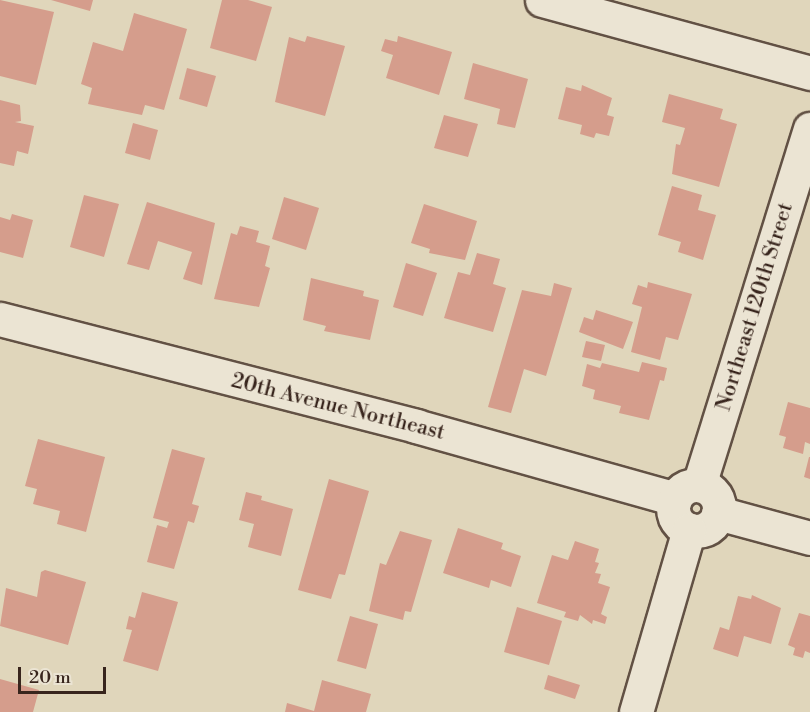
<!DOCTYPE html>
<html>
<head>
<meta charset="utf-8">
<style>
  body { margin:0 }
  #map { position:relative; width:810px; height:712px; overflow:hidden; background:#e0d6bb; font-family:"Libre Bodoni",serif }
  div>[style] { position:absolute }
  .building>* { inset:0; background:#d59d8c }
  .roads { filter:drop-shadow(2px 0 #625144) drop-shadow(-2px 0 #625144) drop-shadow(0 2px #625144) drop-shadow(0 -2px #625144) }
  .minor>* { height:33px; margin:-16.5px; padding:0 16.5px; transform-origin:16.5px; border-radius:16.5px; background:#ebe4d3 }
  .minor>.ring { margin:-16.5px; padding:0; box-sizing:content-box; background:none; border:33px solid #ebe4d3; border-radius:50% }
  span { translate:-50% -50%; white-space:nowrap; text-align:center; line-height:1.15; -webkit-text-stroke:5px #ebe4d3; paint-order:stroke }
  .street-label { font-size:21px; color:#38251d }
  .scale { position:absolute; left:18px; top:667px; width:88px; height:27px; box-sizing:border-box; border:3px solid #38251d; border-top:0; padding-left:8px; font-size:18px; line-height:21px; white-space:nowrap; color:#38251d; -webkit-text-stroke:4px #ebe4d3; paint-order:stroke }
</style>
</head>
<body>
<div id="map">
  <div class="building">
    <i style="clip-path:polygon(0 0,54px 12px,36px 85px,0 76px)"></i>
    <i style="clip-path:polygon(51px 0,93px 0,90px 11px)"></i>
    <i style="clip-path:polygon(222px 0,248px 0,272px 7px,256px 61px,210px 48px)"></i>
    <i style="clip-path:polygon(134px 13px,187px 29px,164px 110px,145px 105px,142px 115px,88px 104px,92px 88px,81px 84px,93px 42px,123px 51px)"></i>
    <i style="clip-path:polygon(307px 36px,345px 46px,325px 116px,275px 102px,289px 37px,305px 42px)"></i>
    <i style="clip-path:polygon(398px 36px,452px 52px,439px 95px,386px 78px,393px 55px,381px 51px,385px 39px,397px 42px)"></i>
    <i style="clip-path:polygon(473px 63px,528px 79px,515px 128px,497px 124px,500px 109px,464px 99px)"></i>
    <i style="clip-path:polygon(187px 68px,216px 76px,207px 107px,179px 99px)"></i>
    <i style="clip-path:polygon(582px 85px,612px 98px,607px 115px,614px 117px,609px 136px,596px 133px,594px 138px,580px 134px,582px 125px,558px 119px,566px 87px,581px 91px)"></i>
    <i style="clip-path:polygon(669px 94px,723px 109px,720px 119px,737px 124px,719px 187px,672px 174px,676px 144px,680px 145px,685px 128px,662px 122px)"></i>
    <i style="clip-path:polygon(0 100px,20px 105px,21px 121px,15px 122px,34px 126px,28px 154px,17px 151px,14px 166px,0 163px)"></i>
    <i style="clip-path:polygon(444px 115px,478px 124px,468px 157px,434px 148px)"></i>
    <i style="clip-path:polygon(133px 123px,158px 130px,150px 160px,125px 153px)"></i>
    <i style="clip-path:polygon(672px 186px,702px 195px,698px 210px,716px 215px,703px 260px,678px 252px,681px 242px,658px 235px)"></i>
    <i style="clip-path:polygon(84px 195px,119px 204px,104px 257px,70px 247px)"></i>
    <i style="clip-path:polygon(284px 197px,319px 208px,306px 250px,272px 239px)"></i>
    <i style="clip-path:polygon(147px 202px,215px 223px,202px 285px,183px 279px,192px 252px,158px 241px,149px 270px,127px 264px)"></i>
    <i style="clip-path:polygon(424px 204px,477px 221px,465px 260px,429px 253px,430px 249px,411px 243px)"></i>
    <i style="clip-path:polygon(12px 214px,33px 220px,23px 258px,0 252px,0 217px,10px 220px)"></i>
    <i style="clip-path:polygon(240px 226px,259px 231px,256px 242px,270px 246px,265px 266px,270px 268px,259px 307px,214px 299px,231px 233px,237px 235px)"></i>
    <i style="clip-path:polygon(477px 253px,500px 259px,493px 284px,506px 288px,493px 332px,444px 318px,458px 272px,470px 275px)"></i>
    <i style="clip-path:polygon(406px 263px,437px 273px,423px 316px,393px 307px)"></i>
    <i style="clip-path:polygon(311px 278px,364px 291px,363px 296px,379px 300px,370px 340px,324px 331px,326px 326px,303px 320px)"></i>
    <i style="clip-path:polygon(648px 282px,692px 294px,678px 340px,666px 337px,660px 360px,631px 352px,642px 307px,632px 304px,638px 285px,647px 288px)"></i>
    <i style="clip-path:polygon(554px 283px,572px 288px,546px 376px,524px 369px,511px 413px,488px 407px,522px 290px,551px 296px)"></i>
    <i style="clip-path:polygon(596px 310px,633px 322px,623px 349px,579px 332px,584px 317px,593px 320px)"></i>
    <i style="clip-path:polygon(586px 341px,605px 345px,601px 361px,582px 357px)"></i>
    <i style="clip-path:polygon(642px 362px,667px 368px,664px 381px,660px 380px,649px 420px,619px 413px,621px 406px,593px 399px,595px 390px,582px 386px,587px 364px,600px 368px,602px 363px,639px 372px)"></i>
    <i style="clip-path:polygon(788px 402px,810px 408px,810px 444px,805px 442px,803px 454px,783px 448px,786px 437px,779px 435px)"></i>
    <i style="clip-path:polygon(38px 439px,105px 457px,86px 532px,57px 524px,60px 511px,33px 504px,37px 489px,25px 486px)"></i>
    <i style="clip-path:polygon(172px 449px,205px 458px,192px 504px,199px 506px,194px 523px,188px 521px,174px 569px,147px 562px,157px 525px,167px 528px,169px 522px,153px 518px)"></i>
    <i style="clip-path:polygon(809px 457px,810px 457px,810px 479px,804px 477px)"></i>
    <i style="clip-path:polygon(329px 479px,369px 491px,345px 575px,339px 574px,331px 599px,298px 590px)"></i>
    <i style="clip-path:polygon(246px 492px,262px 496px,261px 500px,293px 509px,281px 556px,248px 547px,254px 524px,239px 520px)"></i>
    <i style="clip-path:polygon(458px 528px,503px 543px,501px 549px,521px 556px,511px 587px,491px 580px,489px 588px,443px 573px)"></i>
    <i style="clip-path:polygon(400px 531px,432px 540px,411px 612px,405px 611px,403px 620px,369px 611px,380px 563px,386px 565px)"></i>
    <i style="clip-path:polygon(575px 541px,599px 549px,595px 562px,599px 563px,595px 573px,601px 574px,598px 583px,610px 587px,601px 614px,607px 617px,605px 624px,593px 620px,592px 624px,580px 615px,578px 621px,564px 617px,566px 612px,537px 603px,552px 555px,568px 560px)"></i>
    <i style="clip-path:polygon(45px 570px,86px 582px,68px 645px,0 626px,6px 588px,37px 597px,41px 572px)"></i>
    <i style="clip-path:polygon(142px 592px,178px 602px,158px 671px,123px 661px,132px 630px,126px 629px,129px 616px,135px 618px)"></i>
    <i style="clip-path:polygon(752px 595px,781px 608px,771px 644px,744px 636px,738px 657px,713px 649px,720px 627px,729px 630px,738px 596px,751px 599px)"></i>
    <i style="clip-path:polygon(517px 607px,562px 621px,549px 665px,504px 652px)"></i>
    <i style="clip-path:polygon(799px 613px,810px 616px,810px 653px,805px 651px,803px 658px,793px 655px,795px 648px,788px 645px)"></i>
    <i style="clip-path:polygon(350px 616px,378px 624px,366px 669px,337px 661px)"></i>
    <i style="clip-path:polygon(548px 675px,580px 685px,575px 699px,544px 689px)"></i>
    <i style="clip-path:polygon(0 679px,39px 690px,33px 712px,0 712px)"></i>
    <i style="clip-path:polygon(322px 680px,371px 694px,366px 712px,285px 712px,287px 703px,314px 711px)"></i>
  </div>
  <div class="roads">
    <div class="minor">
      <i style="left:542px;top:0;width:278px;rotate:15.2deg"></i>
      <i style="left:0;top:319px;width:430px;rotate:14.4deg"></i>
      <i style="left:416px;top:426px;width:269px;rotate:15.7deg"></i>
      <i style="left:699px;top:485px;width:373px;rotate:-72.7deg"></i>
      <i class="ring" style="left:673px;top:485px;width:13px;height:13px"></i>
      <i style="left:718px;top:513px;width:95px;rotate:15.2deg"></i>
      <i style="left:636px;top:712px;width:190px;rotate:-73.8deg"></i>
    </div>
  </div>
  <div class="street-label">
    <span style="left:755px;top:307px;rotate:-73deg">Northeast 120th Street</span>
    <span style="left:338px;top:407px;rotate:14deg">20th Avenue Northeast</span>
  </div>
  <div class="scale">20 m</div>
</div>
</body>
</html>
